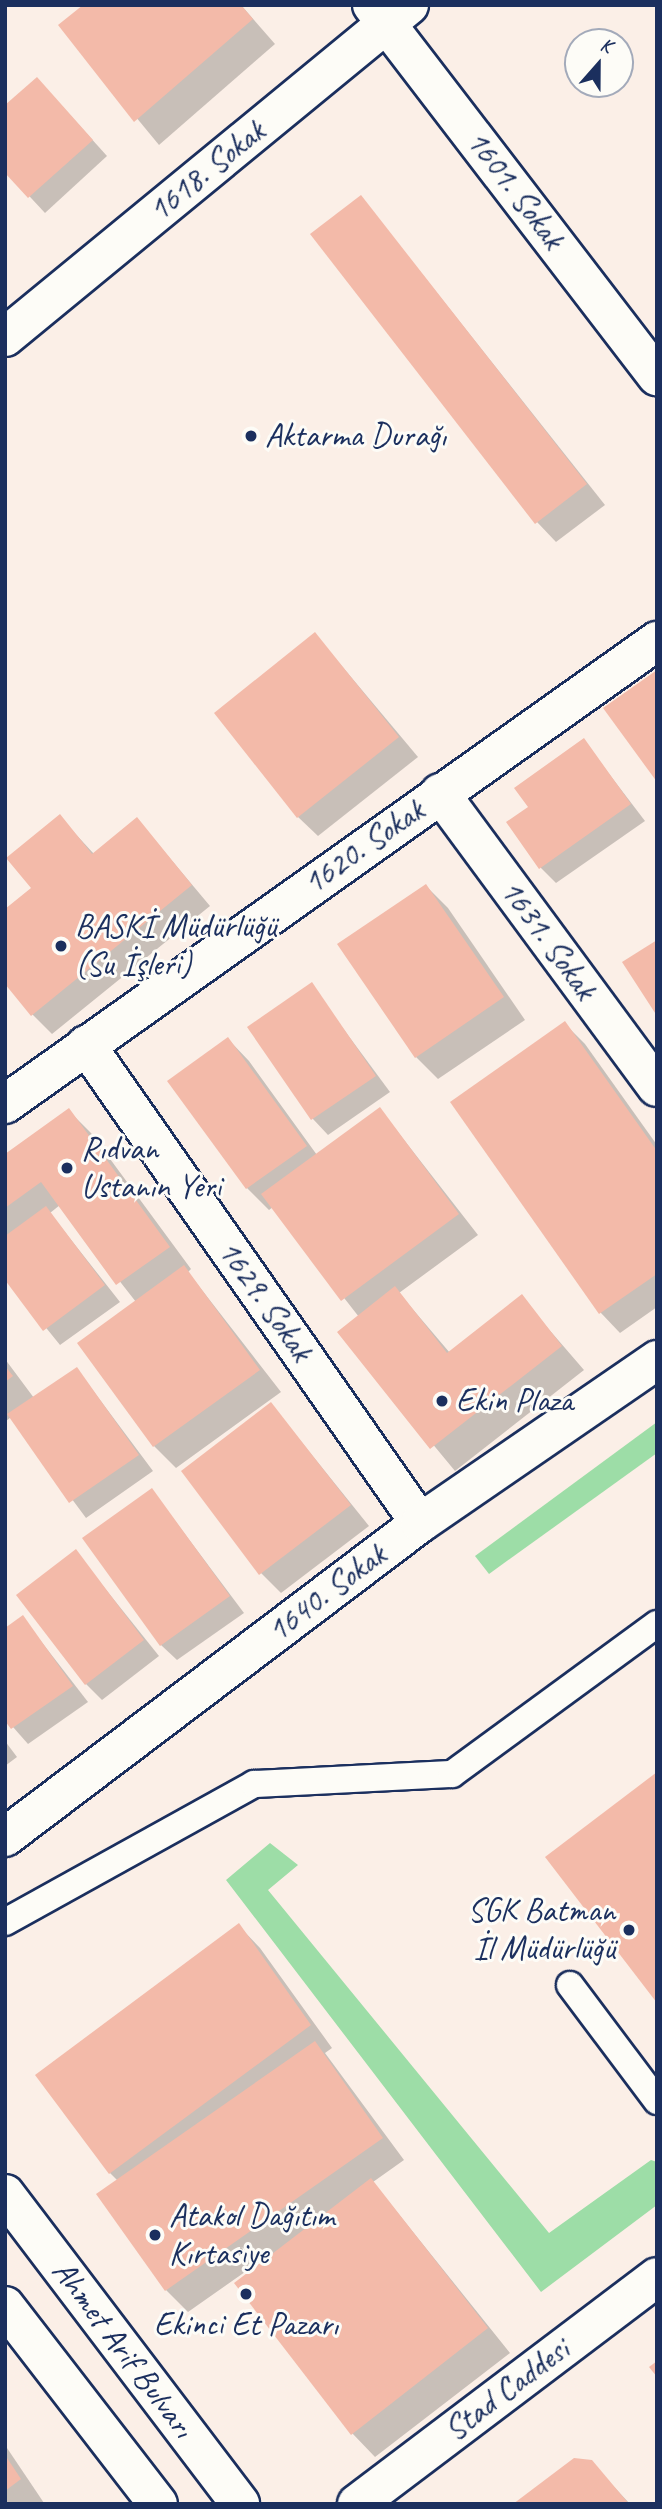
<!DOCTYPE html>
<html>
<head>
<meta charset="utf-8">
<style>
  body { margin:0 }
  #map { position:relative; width:662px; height:2509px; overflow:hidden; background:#fbefe7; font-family:Caveat,sans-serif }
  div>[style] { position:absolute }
  .green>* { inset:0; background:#9ddda7 }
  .shadow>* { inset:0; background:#0003 }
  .building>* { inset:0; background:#f3baa9 }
  .roads { filter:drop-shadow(2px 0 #1b2f5e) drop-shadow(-2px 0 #1b2f5e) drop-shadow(0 2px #1b2f5e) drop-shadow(0 -2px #1b2f5e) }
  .service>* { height:26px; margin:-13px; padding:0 13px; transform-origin:13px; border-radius:13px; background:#fdfcf7 }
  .minor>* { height:38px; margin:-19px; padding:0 19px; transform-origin:19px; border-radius:19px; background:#fdfcf7 }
  .tertiary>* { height:38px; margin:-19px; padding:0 19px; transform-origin:19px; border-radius:19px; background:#fdfcf7 }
  .primary>* { height:38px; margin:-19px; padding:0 19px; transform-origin:19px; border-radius:19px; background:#fdfcf7 }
  .dots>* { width:19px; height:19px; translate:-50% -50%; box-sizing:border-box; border:4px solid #fdfcf7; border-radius:50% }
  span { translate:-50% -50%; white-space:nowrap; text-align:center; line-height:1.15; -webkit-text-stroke:6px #fdfcf7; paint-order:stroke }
  .street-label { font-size:33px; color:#1b2f5e }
  .poi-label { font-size:33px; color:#1b2f5e }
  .left { translate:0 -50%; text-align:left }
  .right { translate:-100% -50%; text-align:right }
  .frame { position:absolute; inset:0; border:7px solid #1b2f5e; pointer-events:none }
  .north { position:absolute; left:564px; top:28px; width:70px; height:70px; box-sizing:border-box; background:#fdfcf7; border:2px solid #a3aaba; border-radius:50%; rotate:21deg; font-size:19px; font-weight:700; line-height:28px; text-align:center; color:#1b2f5e }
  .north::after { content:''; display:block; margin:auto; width:24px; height:32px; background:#1b2f5e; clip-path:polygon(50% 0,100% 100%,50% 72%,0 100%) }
</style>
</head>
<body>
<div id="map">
  <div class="green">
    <i style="clip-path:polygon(657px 1422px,657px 1453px,489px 1574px,475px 1556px)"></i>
    <i style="clip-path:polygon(270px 1843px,298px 1865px,268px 1890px,549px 2233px,651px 2160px,657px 2162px,657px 2205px,541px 2292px,226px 1880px)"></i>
  </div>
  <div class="shadow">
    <i style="clip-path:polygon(86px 5px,241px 5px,275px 44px,159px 145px,60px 25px)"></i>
    <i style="clip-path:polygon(52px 95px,107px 156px,45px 213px,5px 170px)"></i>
    <i style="clip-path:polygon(361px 197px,605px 505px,556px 542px,537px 522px)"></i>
    <i style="clip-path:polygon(315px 634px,418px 757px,318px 836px,298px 817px)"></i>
    <i style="clip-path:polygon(584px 741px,645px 821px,556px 883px,541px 868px,530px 808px)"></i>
    <i style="clip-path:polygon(60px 817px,94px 854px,137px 819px,210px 906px,52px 1034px,32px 1014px,33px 888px)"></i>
    <i style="clip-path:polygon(426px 886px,448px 908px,525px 1020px,438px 1079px,416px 1057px)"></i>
    <i style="clip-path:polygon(311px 985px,390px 1092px,328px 1135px,313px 1119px)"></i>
    <i style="clip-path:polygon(565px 1024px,585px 1044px,657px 1145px,657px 1307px,620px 1333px,601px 1313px)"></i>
    <i style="clip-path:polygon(228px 1039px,249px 1061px,317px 1155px,380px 1109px,478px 1235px,399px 1293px,450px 1353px,521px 1297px,584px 1370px,455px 1471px,340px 1332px,359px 1317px,273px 1207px,269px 1210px,247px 1188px)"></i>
    <i style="clip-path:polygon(69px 1111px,91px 1133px,191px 1269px,188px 1272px,281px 1392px,176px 1468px,154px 1446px,79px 1343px,136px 1302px,60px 1205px,50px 1213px,120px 1302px,60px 1345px,5px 1277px,5px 1157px)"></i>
    <i style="clip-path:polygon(5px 1359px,34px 1398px,77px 1369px,153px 1471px,86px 1518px,11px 1417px,5px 1422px)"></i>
    <i style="clip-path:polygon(271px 1404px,369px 1526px,281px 1593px,261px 1573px)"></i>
    <i style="clip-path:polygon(152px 1490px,244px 1613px,177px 1660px,161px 1645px)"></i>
    <i style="clip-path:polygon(75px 1551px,159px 1656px,102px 1700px,86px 1684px)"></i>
    <i style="clip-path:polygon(23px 1618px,88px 1702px,28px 1744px,5px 1718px)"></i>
    <i style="clip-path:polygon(5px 1741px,17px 1757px,5px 1766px)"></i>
    <i style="clip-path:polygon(239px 1926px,260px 1948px,332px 2048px,325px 2053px,404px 2160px,373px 2182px,510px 2353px,375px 2457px,352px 2433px,272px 2253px,188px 2312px,166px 2290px,118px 2181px,110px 2173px)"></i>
    <i style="clip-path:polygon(5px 2445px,44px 2503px,43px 2504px,5px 2504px)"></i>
    <i style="clip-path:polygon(591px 2462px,630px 2504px,516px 2504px)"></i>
  </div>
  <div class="building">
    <i style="clip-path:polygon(83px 5px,241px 5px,253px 19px,134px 122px,58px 25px)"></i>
    <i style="clip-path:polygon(37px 77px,93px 140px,28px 198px,5px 173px,5px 105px)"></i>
    <i style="clip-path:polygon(361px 195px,587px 484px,535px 524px,310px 234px)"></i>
    <i style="clip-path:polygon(315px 632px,399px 737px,297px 818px,214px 713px)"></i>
    <i style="clip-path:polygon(657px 670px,657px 782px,603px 708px)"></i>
    <i style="clip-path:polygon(584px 738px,631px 804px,539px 869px,506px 822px,528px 807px,514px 788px)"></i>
    <i style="clip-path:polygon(60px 814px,92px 854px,137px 817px,192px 885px,31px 1016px,5px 984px,5px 909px,31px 888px,6px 858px)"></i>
    <i style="clip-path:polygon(426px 884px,504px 997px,415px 1058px,337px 944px)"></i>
    <i style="clip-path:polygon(657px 940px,657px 1016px,622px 962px)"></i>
    <i style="clip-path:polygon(312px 982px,376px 1076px,311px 1120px,247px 1027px)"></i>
    <i style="clip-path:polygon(565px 1021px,657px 1151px,657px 1274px,599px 1314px,450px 1102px)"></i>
    <i style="clip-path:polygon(228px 1037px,307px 1146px,246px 1189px,167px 1081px)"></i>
    <i style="clip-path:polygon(380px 1107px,459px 1214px,341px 1301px,261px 1194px)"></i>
    <i style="clip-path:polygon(69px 1108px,170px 1247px,116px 1285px,41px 1182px,5px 1208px,5px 1154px)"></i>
    <i style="clip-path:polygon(46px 1206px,105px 1285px,43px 1331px,5px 1280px,5px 1236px)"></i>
    <i style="clip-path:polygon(184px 1265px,260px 1370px,153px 1447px,77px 1343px)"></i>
    <i style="clip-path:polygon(395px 1286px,447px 1353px,522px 1294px,562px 1346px,430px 1449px,337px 1332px)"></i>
    <i style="clip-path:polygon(5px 1366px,13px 1376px,5px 1382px)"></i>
    <i style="clip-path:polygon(77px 1367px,139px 1455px,69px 1503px,7px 1414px)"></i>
    <i style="clip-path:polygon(271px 1402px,351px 1505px,259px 1575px,181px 1471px)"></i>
    <i style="clip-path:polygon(152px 1488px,230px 1596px,160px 1646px,82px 1538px)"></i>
    <i style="clip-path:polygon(76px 1549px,144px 1640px,85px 1685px,16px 1595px)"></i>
    <i style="clip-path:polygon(23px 1615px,73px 1686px,11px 1729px,5px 1721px,5px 1628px)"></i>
    <i style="clip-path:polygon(657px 1772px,657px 2003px,545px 1857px)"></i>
    <i style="clip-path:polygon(239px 1923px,311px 2025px,109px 2174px,35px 2075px)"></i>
    <i style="clip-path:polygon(315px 2041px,383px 2138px,165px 2291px,96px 2194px)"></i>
    <i style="clip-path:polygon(371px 2178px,488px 2328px,351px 2435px,234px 2283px)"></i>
    <i style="clip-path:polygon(657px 2361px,657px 2377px,649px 2367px)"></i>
    <i style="clip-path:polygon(5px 2455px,21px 2479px,5px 2491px)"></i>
    <i style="clip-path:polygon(574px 2458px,592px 2460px,629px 2504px,513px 2504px)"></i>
  </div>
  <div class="roads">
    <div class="service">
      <i style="left:5px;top:1922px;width:285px;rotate:-29deg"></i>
      <i style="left:254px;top:1784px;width:198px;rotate:-2.9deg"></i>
      <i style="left:452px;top:1774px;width:254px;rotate:-36.2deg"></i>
      <i style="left:570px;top:1985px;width:145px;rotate:53.1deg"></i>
    </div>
    <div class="minor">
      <i style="left:372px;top:5px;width:468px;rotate:52.5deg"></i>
      <i style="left:5px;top:337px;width:523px;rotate:-39.41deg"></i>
      <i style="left:440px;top:793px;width:365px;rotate:53.6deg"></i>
      <i style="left:86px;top:1045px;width:583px;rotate:55.06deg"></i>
      <i style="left:5px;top:1104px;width:800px;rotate:-35.38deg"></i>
      <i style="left:5px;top:1837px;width:520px;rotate:-37.11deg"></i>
      <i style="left:420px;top:1523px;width:288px;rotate:-34.5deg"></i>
    </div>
    <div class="tertiary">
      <i style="left:357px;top:2504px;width:376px;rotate:-37.1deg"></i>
    </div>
    <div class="primary">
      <i style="left:5px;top:2194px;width:389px;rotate:52.8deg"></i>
      <i style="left:5px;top:2306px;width:250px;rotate:52.3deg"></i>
    </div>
  </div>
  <div class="dots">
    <i style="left:251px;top:436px;background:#1b2f5e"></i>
    <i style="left:61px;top:946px;background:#1b2f5e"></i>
    <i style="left:67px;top:1168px;background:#1b2f5e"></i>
    <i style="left:442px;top:1401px;background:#1b2f5e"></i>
    <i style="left:629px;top:1930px;background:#1b2f5e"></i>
    <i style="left:155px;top:2235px;background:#1b2f5e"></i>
    <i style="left:246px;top:2294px;background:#1b2f5e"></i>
  </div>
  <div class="street-label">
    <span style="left:207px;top:171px;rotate:-39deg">1618. Sokak</span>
    <span style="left:515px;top:190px;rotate:53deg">1601. Sokak</span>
    <span style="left:364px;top:847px;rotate:-35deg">1620. Sokak</span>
    <span style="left:548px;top:940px;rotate:54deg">1631. Sokak</span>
    <span style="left:265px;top:1301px;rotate:55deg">1629. Sokak</span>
    <span style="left:327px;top:1593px;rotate:-37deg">1640. Sokak</span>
    <span style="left:123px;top:2349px;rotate:53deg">Ahmet Arif Bulvarı</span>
    <span style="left:507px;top:2390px;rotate:-37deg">Stad Caddesi</span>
  </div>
  <div class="poi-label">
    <span class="left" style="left:265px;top:436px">Aktarma Durağı</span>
    <span class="left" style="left:75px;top:946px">BASKİ Müdürlüğü<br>(Su İşleri)</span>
    <span class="left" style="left:81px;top:1168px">Rıdvan<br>Ustanın Yeri</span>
    <span class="left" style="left:456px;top:1401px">Ekin Plaza</span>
    <span class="right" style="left:615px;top:1930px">SGK Batman<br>İl Müdürlüğü</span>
    <span class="left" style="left:169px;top:2235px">Atakol Dağıtım<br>Kırtasiye</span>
    <span style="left:246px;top:2325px">Ekinci Et Pazarı</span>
  </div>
  <div class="frame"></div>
  <div class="north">K</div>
</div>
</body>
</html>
